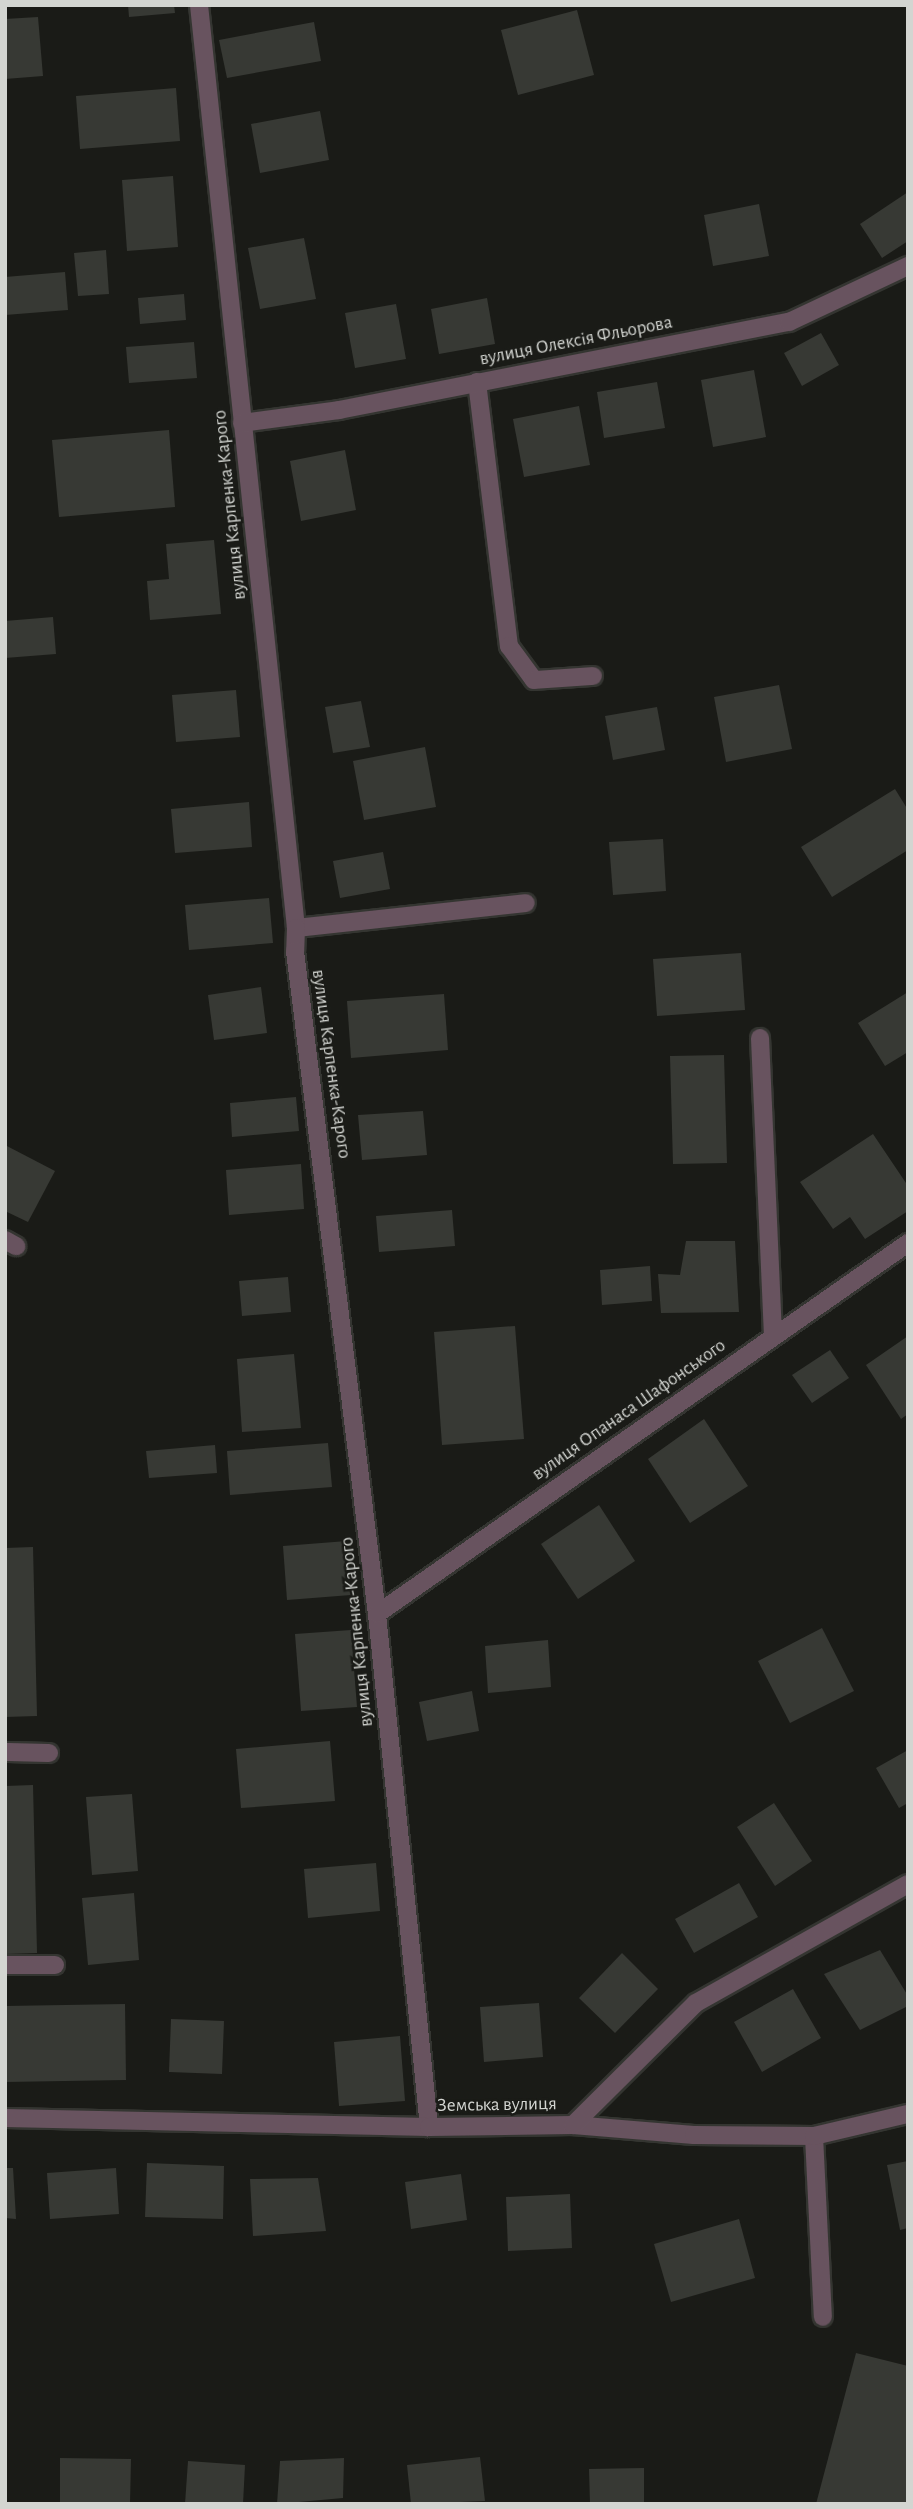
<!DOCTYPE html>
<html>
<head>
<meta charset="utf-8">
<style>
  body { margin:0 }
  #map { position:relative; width:913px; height:2509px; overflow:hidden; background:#1a1b17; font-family:"Alegreya Sans",sans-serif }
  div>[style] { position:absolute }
  .building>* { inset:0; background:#373934 }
  .roads { filter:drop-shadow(2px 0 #343531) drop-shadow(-2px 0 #343531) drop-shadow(0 2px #343531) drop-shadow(0 -2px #343531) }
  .lane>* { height:18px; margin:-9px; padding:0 9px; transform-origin:9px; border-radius:9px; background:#68535f }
  .street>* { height:18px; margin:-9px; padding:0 9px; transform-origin:9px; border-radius:9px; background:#68535f }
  span { translate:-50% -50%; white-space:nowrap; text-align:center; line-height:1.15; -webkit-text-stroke:5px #1a1b17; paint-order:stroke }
  .street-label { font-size:19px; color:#d3d5d1 }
  .frame { position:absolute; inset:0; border:7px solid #d3d5d1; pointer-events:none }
</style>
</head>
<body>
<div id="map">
  <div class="building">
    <i style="clip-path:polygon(128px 5px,174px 5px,175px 13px,129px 17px)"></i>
    <i style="clip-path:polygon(577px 10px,594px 75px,518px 95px,501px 30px)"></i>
    <i style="clip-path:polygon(38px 17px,43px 76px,5px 79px,5px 19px)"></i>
    <i style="clip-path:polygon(314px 22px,321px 61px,227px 78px,219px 40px)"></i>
    <i style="clip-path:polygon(176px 88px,180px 141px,80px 149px,76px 96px)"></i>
    <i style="clip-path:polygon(320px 111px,329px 160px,260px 173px,251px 124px)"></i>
    <i style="clip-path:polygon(173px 176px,178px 247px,127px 251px,122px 180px)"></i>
    <i style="clip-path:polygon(908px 192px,908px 241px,882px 258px,860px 224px)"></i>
    <i style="clip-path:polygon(759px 204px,769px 256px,713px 266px,704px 215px)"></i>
    <i style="clip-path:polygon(304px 238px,316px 299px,260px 309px,248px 248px)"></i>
    <i style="clip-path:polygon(106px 250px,109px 294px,78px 296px,74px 253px)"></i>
    <i style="clip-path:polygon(65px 272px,68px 310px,5px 315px,5px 277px)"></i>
    <i style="clip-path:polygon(184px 294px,186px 320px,140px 324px,138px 298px)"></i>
    <i style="clip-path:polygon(487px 298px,495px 344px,439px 354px,431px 309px)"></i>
    <i style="clip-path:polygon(396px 304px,406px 359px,355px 368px,345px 313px)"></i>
    <i style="clip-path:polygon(821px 333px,839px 365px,802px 386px,784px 353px)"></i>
    <i style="clip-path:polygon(194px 342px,197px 378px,129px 383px,126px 347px)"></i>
    <i style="clip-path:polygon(754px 370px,766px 437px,713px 447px,701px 380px)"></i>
    <i style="clip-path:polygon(657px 382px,665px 428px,604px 438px,597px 392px)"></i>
    <i style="clip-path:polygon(579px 406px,590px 465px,524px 477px,513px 419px)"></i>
    <i style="clip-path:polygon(169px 430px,175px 507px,59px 517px,52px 440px)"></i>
    <i style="clip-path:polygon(345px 450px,356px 510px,301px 521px,290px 461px)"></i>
    <i style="clip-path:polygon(214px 540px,221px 614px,150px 620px,147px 581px,169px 579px,166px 544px)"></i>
    <i style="clip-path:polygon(53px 617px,56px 654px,5px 658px,5px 621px)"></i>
    <i style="clip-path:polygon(779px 685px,792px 749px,726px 762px,714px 697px)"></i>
    <i style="clip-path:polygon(236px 690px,240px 737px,176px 742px,172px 695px)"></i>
    <i style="clip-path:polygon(361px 701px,370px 747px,333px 753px,325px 707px)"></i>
    <i style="clip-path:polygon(657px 707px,665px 750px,613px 760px,605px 716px)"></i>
    <i style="clip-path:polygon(425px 747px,436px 807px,364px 820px,353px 761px)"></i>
    <i style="clip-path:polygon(895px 789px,908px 810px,908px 850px,832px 897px,801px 847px)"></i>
    <i style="clip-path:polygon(249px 802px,252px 847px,175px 853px,171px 809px)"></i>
    <i style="clip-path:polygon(663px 839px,666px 891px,613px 895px,609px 842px)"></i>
    <i style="clip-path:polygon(383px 852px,390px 889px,340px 898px,333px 861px)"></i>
    <i style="clip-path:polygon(269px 898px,273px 943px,189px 950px,185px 905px)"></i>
    <i style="clip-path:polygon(741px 953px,745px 1010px,657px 1016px,653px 959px)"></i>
    <i style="clip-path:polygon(261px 987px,267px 1033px,214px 1040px,208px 995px)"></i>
    <i style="clip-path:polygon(908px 992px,908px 1052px,885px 1066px,858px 1023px)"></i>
    <i style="clip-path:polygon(444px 994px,448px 1050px,351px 1058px,347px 1001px)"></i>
    <i style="clip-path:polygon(724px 1055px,727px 1163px,673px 1164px,670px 1056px)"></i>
    <i style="clip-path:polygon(296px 1097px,299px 1131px,232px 1137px,230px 1103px)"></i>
    <i style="clip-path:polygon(423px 1111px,427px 1155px,362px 1160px,358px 1115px)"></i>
    <i style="clip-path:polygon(873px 1134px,908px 1186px,908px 1211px,865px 1239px,850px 1217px,833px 1229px,800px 1182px)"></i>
    <i style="clip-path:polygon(5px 1145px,55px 1171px,28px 1222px,5px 1211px)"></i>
    <i style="clip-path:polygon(301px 1164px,304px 1209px,229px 1215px,226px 1170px)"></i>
    <i style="clip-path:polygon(452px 1210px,455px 1246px,379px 1252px,376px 1216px)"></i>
    <i style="clip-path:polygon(686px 1241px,735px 1241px,739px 1312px,661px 1313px,658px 1274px,680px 1275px)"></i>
    <i style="clip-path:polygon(650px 1266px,652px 1301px,602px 1305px,600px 1270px)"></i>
    <i style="clip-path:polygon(288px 1277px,291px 1312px,242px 1316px,239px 1281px)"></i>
    <i style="clip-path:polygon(515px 1326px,524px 1439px,442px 1445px,434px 1332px)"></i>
    <i style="clip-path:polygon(908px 1336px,908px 1414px,901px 1419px,866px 1365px)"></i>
    <i style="clip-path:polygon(830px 1350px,849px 1378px,812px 1403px,792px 1375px)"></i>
    <i style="clip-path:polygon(294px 1354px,301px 1428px,242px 1432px,237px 1359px)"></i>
    <i style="clip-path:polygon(704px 1419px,748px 1486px,690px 1523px,648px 1459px)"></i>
    <i style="clip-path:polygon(328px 1443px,332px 1487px,230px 1495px,227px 1451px)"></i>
    <i style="clip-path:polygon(215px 1445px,217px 1473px,149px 1478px,146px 1451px)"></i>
    <i style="clip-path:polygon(599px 1505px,635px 1561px,578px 1599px,541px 1544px)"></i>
    <i style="clip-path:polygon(347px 1541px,351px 1595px,287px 1600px,283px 1546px)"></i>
    <i style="clip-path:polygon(33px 1547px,37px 1716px,5px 1717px,5px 1548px)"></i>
    <i style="clip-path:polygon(822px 1628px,854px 1691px,790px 1723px,758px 1661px)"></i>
    <i style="clip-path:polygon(351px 1630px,357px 1707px,301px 1711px,295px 1634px)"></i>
    <i style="clip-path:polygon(548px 1640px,551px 1687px,488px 1693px,485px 1646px)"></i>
    <i style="clip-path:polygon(472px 1691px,479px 1731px,427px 1741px,419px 1702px)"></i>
    <i style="clip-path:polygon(330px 1741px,335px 1801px,241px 1808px,236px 1749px)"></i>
    <i style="clip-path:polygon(908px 1750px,908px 1803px,899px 1808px,876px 1768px)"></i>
    <i style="clip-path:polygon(33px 1785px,37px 1953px,5px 1954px,5px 1786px)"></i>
    <i style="clip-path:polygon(132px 1794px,138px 1871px,92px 1875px,86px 1797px)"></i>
    <i style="clip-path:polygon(774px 1803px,812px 1861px,775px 1886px,737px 1827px)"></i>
    <i style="clip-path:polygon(376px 1863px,380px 1911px,308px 1918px,304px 1869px)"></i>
    <i style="clip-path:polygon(739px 1883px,758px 1917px,694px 1953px,675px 1919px)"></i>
    <i style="clip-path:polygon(134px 1893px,139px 1960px,88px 1965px,82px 1898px)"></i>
    <i style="clip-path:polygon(880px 1950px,908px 1996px,908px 2006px,860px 2030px,824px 1974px)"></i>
    <i style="clip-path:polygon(622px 1953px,658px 1989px,615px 2033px,579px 1998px)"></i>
    <i style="clip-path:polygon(793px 1989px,821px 2038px,762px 2072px,734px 2022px)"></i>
    <i style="clip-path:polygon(539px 2003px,543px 2057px,484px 2062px,480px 2007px)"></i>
    <i style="clip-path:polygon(125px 2004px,126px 2080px,5px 2082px,5px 2006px)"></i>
    <i style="clip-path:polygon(171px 2019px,224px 2021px,222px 2074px,169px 2072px)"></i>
    <i style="clip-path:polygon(400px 2036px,405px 2101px,339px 2106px,334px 2042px)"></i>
    <i style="clip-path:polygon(908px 2161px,908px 2228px,900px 2230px,887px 2165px)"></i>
    <i style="clip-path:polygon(147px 2163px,224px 2166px,223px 2219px,145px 2217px)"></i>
    <i style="clip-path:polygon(5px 2168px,13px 2168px,16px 2219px,5px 2218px)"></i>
    <i style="clip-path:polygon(116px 2168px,119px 2214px,50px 2219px,47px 2173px)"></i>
    <i style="clip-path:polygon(461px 2174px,467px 2220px,411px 2229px,405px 2182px)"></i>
    <i style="clip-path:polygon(318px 2178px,326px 2231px,253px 2236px,250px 2179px)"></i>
    <i style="clip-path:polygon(570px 2194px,572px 2248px,508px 2251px,506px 2197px)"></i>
    <i style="clip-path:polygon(739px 2219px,755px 2278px,671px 2302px,654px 2244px)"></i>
    <i style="clip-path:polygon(856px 2353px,908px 2366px,908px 2504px,816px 2504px)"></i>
    <i style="clip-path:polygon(480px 2457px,485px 2501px,411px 2504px,407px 2465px)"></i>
    <i style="clip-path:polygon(60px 2458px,131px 2459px,130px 2504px,60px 2504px)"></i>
    <i style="clip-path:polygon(344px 2458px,343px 2498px,277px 2504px,280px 2461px)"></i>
    <i style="clip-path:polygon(188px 2461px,245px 2465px,243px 2504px,185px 2504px)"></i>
    <i style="clip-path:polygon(644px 2468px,644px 2504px,590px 2504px,589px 2469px)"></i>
  </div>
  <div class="roads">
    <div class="lane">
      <i style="left:477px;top:382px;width:266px;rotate:83.1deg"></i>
      <i style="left:509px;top:646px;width:42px;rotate:53.7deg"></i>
      <i style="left:534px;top:680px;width:59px;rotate:-3.9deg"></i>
      <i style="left:296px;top:928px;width:231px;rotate:-6.2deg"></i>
      <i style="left:760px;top:1038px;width:297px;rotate:87.5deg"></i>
      <i style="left:5px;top:1240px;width:13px;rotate:29deg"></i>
      <i style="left:5px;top:1752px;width:44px;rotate:1.3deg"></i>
      <i style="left:5px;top:1965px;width:50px"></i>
      <i style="left:814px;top:2136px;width:181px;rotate:87.2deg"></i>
    </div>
    <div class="street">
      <i style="left:199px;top:5px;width:928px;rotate:84deg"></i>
      <i style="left:296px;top:928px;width:23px;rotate:92deg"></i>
      <i style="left:295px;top:951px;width:668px;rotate:82.95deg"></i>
      <i style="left:377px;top:1614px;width:516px;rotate:84.21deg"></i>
      <i style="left:242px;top:423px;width:98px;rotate:-7.6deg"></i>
      <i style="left:339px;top:410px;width:459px;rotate:-11.1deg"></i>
      <i style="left:789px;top:322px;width:132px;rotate:-25.2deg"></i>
      <i style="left:377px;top:1614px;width:648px;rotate:-34.94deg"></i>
      <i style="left:5px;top:2118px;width:424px;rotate:1.2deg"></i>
      <i style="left:429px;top:2127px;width:144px;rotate:-0.8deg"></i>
      <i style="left:573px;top:2125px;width:121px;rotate:4.7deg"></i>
      <i style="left:694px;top:2135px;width:120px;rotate:0.5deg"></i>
      <i style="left:814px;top:2136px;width:97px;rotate:-13.2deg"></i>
      <i style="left:573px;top:2125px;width:173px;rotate:-44.8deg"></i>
      <i style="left:696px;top:2003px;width:243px;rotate:-29.3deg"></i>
    </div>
  </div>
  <div class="street-label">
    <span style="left:576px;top:341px;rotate:-11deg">вулиця Олексія Фльорова</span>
    <span style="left:230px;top:505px;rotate:-96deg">вулиця Карпенка-Карого</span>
    <span style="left:331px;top:1064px;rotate:82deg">вулиця Карпенка-Карого</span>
    <span style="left:629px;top:1410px;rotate:-35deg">вулиця Опанаса Шафонського</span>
    <span style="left:357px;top:1632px;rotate:-96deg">вулиця Карпенка-Карого</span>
    <span style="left:497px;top:2105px;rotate:-1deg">Земська вулиця</span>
  </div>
  <div class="frame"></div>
</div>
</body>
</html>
